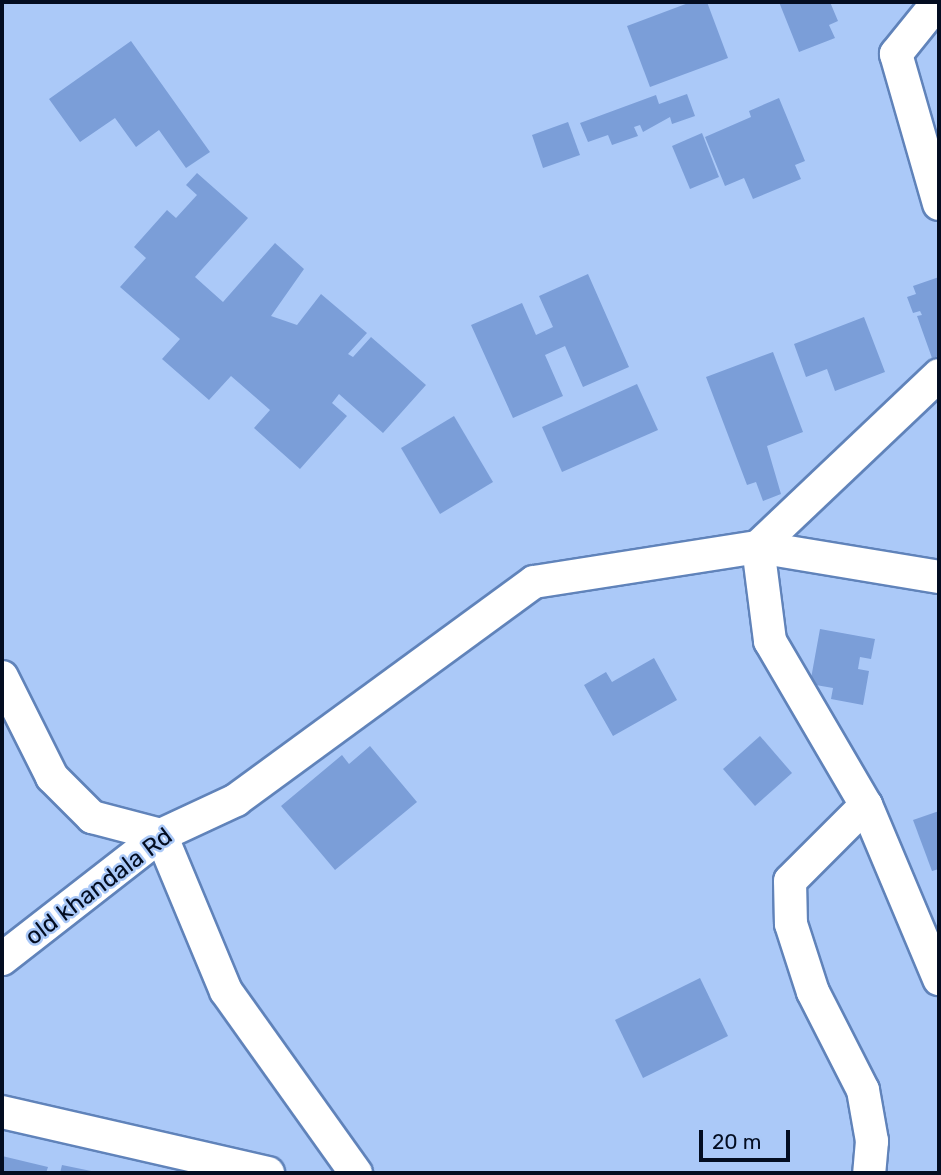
<!DOCTYPE html>
<html>
<head>
<meta charset="utf-8">
<style>
  body { margin:0 }
  #map { position:relative; width:941px; height:1175px; overflow:hidden; background:#abc9f8; font-family:Rubik,sans-serif }
  div>[style] { position:absolute }
  .building>* { inset:0; background:#7b9ed8 }
  .roads { filter:drop-shadow(2px 0 #6083ba) drop-shadow(-2px 0 #6083ba) drop-shadow(0 2px #6083ba) drop-shadow(0 -2px #6083ba) }
  .minor>* { height:32px; margin:-16px; padding:0 16px; transform-origin:16px; border-radius:16px; background:#fff }
  span { translate:-50% -50%; white-space:nowrap; text-align:center; line-height:1.15; -webkit-text-stroke:5px #abc9f8; paint-order:stroke }
  .street-label { font-size:24px; color:#030d21 }
  .frame { position:absolute; inset:0; border:4px solid #030d21; pointer-events:none }
  .scale { position:absolute; left:699px; top:1130px; width:91px; height:32px; box-sizing:border-box; border:4px solid #030d21; border-top:0; padding-left:9px; font-size:21px; line-height:24px; white-space:nowrap; color:#030d21; -webkit-text-stroke:5px #abc9f8; paint-order:stroke }
</style>
</head>
<body>
<div id="map">
  <div class="building">
    <i style="clip-path:polygon(691px 2px,707px 2px,728px 58px,650px 87px,627px 26px)"></i>
    <i style="clip-path:polygon(779px 2px,830px 2px,838px 21px,829px 25px,835px 38px,799px 52px)"></i>
    <i style="clip-path:polygon(131px 41px,210px 152px,186px 168px,159px 130px,136px 147px,115px 118px,80px 142px,49px 99px)"></i>
    <i style="clip-path:polygon(687px 94px,695px 116px,672px 124px,670px 117px,643px 132px,640px 125px,634px 127px,638px 136px,612px 145px,608px 135px,588px 142px,580px 123px,656px 95px,659px 104px)"></i>
    <i style="clip-path:polygon(779px 98px,805px 161px,795px 165px,801px 179px,753px 199px,744px 178px,725px 186px,705px 137px,751px 117px,749px 111px)"></i>
    <i style="clip-path:polygon(568px 122px,580px 155px,543px 168px,532px 135px)"></i>
    <i style="clip-path:polygon(702px 133px,719px 177px,690px 189px,672px 146px)"></i>
    <i style="clip-path:polygon(197px 173px,248px 218px,195px 277px,223px 302px,275px 243px,304px 269px,271px 316px,297px 325px,321px 294px,367px 333px,348px 354px,353px 357px,371px 337px,426px 385px,383px 433px,339px 394px,332px 403px,347px 416px,300px 469px,254px 428px,270px 410px,231px 376px,209px 400px,162px 359px,180px 339px,120px 287px,146px 258px,134px 247px,167px 210px,176px 218px,197px 195px,186px 185px)"></i>
    <i style="clip-path:polygon(588px 274px,629px 367px,583px 387px,565px 346px,545px 355px,563px 396px,513px 418px,471px 325px,522px 303px,536px 335px,553px 327px,539px 296px)"></i>
    <i style="clip-path:polygon(939px 277px,939px 356px,932px 358px,917px 316px,922px 315px,920px 311px,913px 313px,907px 297px,916px 294px,913px 286px)"></i>
    <i style="clip-path:polygon(864px 317px,885px 372px,835px 391px,827px 369px,806px 377px,794px 344px)"></i>
    <i style="clip-path:polygon(773px 352px,803px 432px,767px 446px,781px 494px,763px 501px,756px 482px,747px 485px,706px 377px)"></i>
    <i style="clip-path:polygon(637px 384px,658px 430px,562px 472px,542px 427px)"></i>
    <i style="clip-path:polygon(454px 416px,493px 482px,440px 514px,401px 448px)"></i>
    <i style="clip-path:polygon(820px 629px,875px 639px,871px 659px,860px 657px,858px 669px,869px 671px,863px 705px,831px 699px,833px 688px,810px 684px)"></i>
    <i style="clip-path:polygon(654px 658px,677px 700px,613px 736px,584px 685px,606px 672px,612px 682px)"></i>
    <i style="clip-path:polygon(760px 736px,792px 773px,755px 806px,723px 769px)"></i>
    <i style="clip-path:polygon(370px 746px,417px 802px,335px 870px,281px 806px,342px 755px,349px 764px)"></i>
    <i style="clip-path:polygon(939px 811px,939px 869px,932px 871px,913px 820px)"></i>
    <i style="clip-path:polygon(700px 978px,728px 1036px,643px 1078px,615px 1020px)"></i>
    <i style="clip-path:polygon(2px 1156px,48px 1167px,46px 1173px,2px 1173px)"></i>
    <i style="clip-path:polygon(62px 1165px,96px 1172px,96px 1173px,60px 1173px)"></i>
  </div>
  <div class="roads">
    <div class="minor">
      <i style="left:938px;top:2px;width:67px;rotate:128.9deg"></i>
      <i style="left:896px;top:54px;width:156px;rotate:74deg"></i>
      <i style="left:939px;top:375px;width:250px;rotate:136.5deg"></i>
      <i style="left:758px;top:547px;width:95px;rotate:82.7deg"></i>
      <i style="left:770px;top:641px;width:190px;rotate:59.7deg"></i>
      <i style="left:866px;top:805px;width:189px;rotate:67.2deg"></i>
      <i style="left:2px;top:677px;width:112px;rotate:63.4deg"></i>
      <i style="left:52px;top:777px;width:57px;rotate:45deg"></i>
      <i style="left:92px;top:817px;width:71px;rotate:14.6deg"></i>
      <i style="left:161px;top:835px;width:169px;rotate:67.4deg"></i>
      <i style="left:226px;top:991px;width:224px;rotate:54.5deg"></i>
      <i style="left:866px;top:805px;width:107px;rotate:135deg"></i>
      <i style="left:790px;top:881px;width:43px;rotate:88.7deg"></i>
      <i style="left:791px;top:924px;width:71px;rotate:72.1deg"></i>
      <i style="left:813px;top:992px;width:110px;rotate:63deg"></i>
      <i style="left:863px;top:1090px;width:52px;rotate:80deg"></i>
      <i style="left:872px;top:1141px;width:32px;rotate:95deg"></i>
      <i style="left:2px;top:959px;width:202px;rotate:-37.9deg"></i>
      <i style="left:161px;top:835px;width:83px;rotate:-25deg"></i>
      <i style="left:236px;top:800px;width:369px;rotate:-36.2deg"></i>
      <i style="left:534px;top:582px;width:227px;rotate:-8.9deg"></i>
      <i style="left:758px;top:547px;width:183px;rotate:9.4deg"></i>
      <i style="left:2px;top:1112px;width:273px;rotate:12.9deg"></i>
    </div>
  </div>
  <div class="street-label">
    <span style="left:99px;top:887px;rotate:-37deg">old khandala Rd</span>
  </div>
  <div class="frame"></div>
  <div class="scale">20 m</div>
</div>
</body>
</html>
